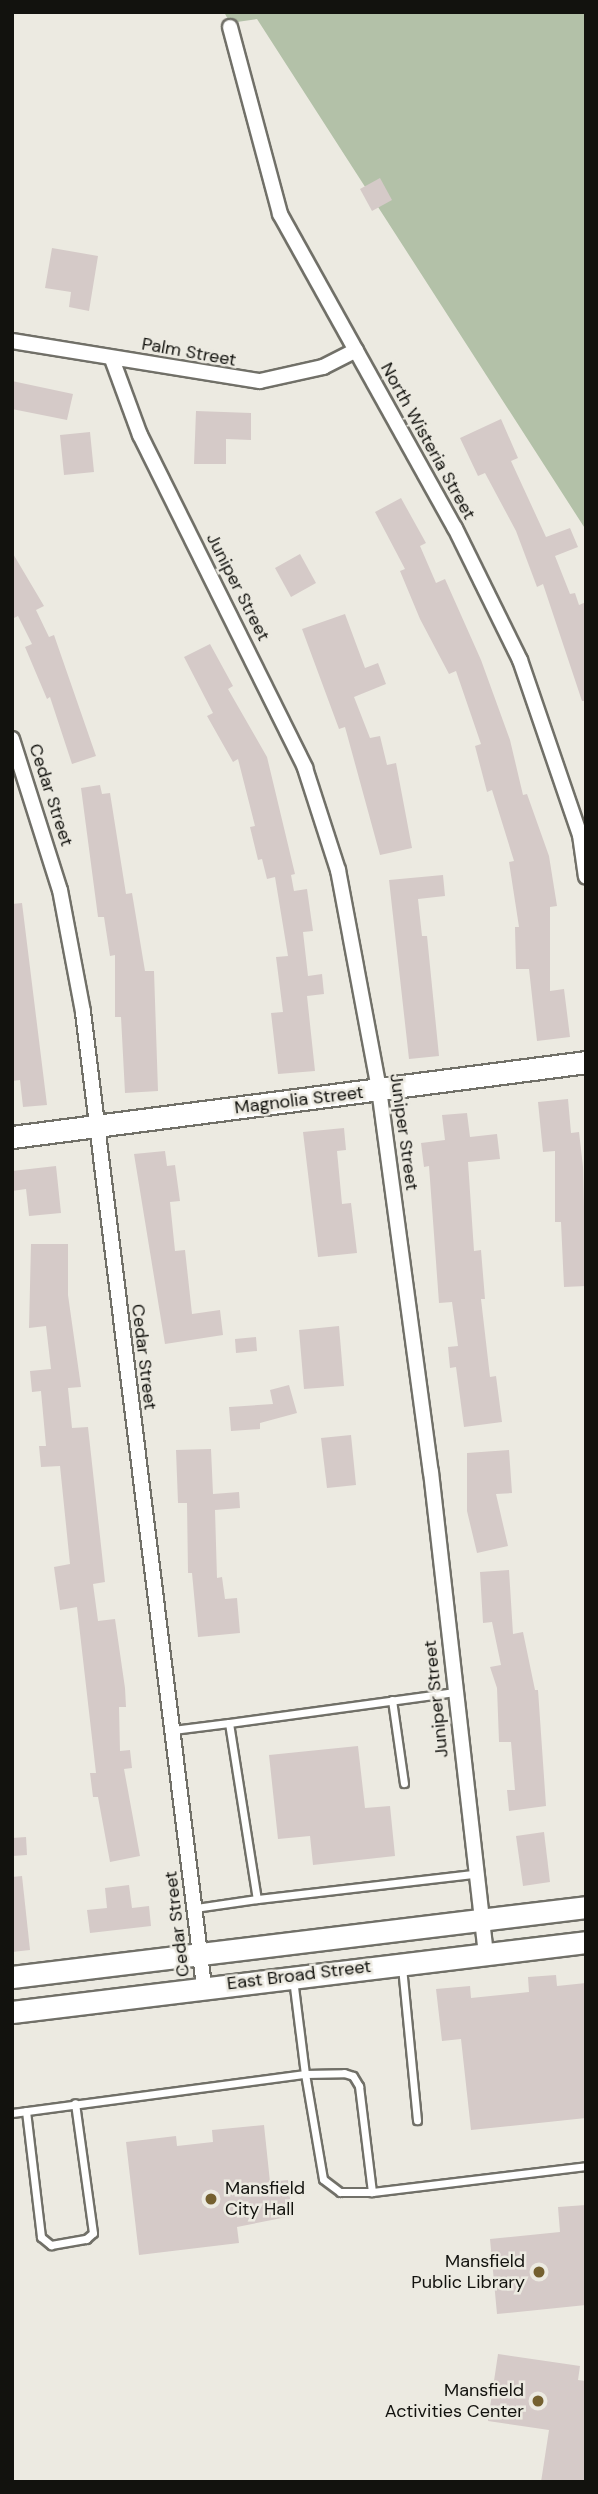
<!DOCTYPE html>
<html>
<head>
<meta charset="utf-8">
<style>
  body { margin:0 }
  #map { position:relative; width:598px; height:2494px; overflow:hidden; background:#eceae1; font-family:"DM Sans",sans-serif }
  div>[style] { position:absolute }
  .green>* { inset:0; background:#b3c1a8 }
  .building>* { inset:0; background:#d5cac8 }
  .roads { filter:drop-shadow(2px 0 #717068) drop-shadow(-2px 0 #717068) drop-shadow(0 2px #717068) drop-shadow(0 -2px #717068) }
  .lane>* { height:7px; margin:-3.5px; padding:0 3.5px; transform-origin:3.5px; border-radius:3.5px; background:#fff }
  .street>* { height:14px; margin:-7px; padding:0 7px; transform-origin:7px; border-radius:7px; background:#fff }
  .secondary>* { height:21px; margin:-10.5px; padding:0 10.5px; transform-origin:10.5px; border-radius:10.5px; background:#fff }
  .dots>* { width:19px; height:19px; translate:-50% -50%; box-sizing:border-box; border:4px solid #eceae1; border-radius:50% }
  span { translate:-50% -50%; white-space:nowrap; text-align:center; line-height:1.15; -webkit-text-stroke:5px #eceae1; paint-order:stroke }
  .street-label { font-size:18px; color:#12120e }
  .poi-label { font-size:18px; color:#12120e }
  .left { translate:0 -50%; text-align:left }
  .right { translate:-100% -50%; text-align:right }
  .frame { position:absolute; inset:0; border:14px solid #12120e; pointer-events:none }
</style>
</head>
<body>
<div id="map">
  <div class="green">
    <i style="clip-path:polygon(224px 12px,586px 12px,586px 530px,257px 19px,230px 23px)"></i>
  </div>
  <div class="building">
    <i style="clip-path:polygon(380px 178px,392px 200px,372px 211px,360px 189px)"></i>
    <i style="clip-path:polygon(52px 248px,98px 256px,89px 311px,69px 307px,71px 292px,45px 288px)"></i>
    <i style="clip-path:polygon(12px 381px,73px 394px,67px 420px,12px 409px)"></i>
    <i style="clip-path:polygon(196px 411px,251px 413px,251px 440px,226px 439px,226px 464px,194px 464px)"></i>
    <i style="clip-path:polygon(501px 419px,518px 458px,511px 461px,546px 537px,570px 528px,578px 547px,555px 556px,570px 594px,575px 593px,579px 605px,586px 602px,586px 701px,582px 701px,543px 584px,537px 587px,516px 531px,485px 473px,478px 476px,460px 438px)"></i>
    <i style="clip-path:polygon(90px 432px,94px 472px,64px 475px,60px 435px)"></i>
    <i style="clip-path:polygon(401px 498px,426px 543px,420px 546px,436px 583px,445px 579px,481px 660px,510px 740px,523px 795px,527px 794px,549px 856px,557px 906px,550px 907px,550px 991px,564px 989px,570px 1037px,537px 1041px,529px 969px,516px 969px,515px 927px,519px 927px,509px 862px,514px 861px,492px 790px,487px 792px,475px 746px,481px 744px,456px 671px,449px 674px,420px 619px,400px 571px,405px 569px,375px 512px)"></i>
    <i style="clip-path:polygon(12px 552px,44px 606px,36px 610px,49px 637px,54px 635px,96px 756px,72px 764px,50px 697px,47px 699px,25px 647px,32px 644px,18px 616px,12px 619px)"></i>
    <i style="clip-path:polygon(300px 554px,316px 583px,291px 597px,275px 568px)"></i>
    <i style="clip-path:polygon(345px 614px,365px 668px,378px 663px,386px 684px,354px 697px,370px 738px,380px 736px,387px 765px,396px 763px,412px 848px,380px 855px,345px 727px,339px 729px,302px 629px)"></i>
    <i style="clip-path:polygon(210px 644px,233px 686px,228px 689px,267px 757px,295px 874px,291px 875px,294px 891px,307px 889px,313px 931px,303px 932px,308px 976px,322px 974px,324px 994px,307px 996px,315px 1071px,278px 1074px,271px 1013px,283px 1012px,276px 957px,288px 956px,275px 877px,267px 879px,262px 859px,258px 860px,250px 827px,255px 826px,238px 759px,233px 762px,207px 716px,213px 713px,184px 657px)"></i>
    <i style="clip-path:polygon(100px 785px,102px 794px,110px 793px,126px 894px,132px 893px,145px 971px,154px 971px,158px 1091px,125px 1093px,121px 1017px,115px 1017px,115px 955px,110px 956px,104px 917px,98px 917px,81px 788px)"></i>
    <i style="clip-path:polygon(443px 875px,445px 896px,418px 899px,422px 936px,427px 936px,439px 1056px,409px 1059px,389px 880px)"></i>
    <i style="clip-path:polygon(22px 903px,47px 1105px,23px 1107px,20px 1080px,12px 1081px,12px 904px)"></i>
    <i style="clip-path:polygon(568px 1099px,571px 1133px,579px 1132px,583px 1167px,586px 1286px,564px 1287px,561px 1222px,555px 1222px,555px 1151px,543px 1152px,538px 1102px)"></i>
    <i style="clip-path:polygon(467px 1113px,470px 1137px,497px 1134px,500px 1159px,468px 1162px,474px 1251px,481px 1250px,485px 1299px,481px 1299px,490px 1377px,496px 1376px,502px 1422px,464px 1427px,456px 1367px,450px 1368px,448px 1347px,458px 1346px,452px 1302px,439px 1303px,429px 1166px,424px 1167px,421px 1143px,445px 1140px,442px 1115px)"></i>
    <i style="clip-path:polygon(344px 1128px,346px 1150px,337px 1151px,342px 1204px,351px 1203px,357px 1253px,318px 1257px,303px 1132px)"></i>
    <i style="clip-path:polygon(165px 1151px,167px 1166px,175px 1165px,180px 1201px,170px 1202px,175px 1251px,185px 1250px,192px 1314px,220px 1310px,223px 1335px,165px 1344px,134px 1154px)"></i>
    <i style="clip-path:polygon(56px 1166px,61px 1213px,29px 1216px,26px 1189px,12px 1191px,12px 1171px)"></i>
    <i style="clip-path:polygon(31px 1244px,68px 1244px,68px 1295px,81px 1387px,68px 1388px,72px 1428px,88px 1427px,105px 1582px,93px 1584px,98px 1621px,115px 1619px,125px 1688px,126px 1707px,119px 1707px,120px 1751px,130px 1750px,132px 1768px,124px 1769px,140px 1856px,110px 1862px,98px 1797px,93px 1797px,90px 1773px,96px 1773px,77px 1607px,60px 1610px,54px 1567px,70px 1564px,60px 1466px,41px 1467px,39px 1446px,46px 1446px,41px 1391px,32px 1392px,30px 1371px,51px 1369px,46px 1326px,29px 1328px)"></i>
    <i style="clip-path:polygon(339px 1326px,344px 1386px,304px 1389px,299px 1330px)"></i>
    <i style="clip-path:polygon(256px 1337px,257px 1351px,236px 1353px,235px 1339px)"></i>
    <i style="clip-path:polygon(289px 1385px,297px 1413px,260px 1423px,260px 1429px,231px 1431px,229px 1407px,273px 1404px,270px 1390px)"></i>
    <i style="clip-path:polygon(351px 1435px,356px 1485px,327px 1488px,321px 1438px)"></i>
    <i style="clip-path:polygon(211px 1449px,213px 1494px,239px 1492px,240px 1508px,215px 1510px,217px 1578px,222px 1577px,225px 1599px,237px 1598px,240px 1633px,198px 1637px,192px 1573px,188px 1573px,187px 1503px,178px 1503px,176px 1450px)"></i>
    <i style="clip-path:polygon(509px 1450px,512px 1493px,496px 1494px,508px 1546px,477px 1553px,467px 1511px,467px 1453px)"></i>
    <i style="clip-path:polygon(509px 1570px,513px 1634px,523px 1632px,535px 1690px,538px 1690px,546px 1806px,509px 1811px,507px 1790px,515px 1790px,511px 1742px,499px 1742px,497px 1688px,490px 1667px,501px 1665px,492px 1622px,483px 1623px,480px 1572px)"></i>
    <i style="clip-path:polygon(358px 1746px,365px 1808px,390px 1806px,395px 1856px,313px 1865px,310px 1836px,278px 1839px,269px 1755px)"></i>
    <i style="clip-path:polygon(544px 1832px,550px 1882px,523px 1886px,516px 1836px)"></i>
    <i style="clip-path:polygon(26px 1837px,27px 1855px,12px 1856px,12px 1838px)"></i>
    <i style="clip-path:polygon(22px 1876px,30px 1950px,12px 1952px,12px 1877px)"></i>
    <i style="clip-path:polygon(129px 1885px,132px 1908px,149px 1906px,151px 1926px,90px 1933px,87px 1910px,107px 1908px,105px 1888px)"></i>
    <i style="clip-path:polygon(556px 1975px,557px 1986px,586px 1983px,586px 2118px,471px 2130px,461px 2039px,442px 2041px,436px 1989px,470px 1986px,471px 1998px,529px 1992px,528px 1977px)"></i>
    <i style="clip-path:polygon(264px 2125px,270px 2182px,288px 2180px,292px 2216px,237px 2227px,239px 2243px,139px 2255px,126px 2142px,176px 2136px,177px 2146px,213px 2142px,212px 2130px)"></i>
    <i style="clip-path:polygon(586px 2205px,586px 2305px,497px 2314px,490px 2239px,560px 2232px,558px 2207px)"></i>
    <i style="clip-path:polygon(498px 2354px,580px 2366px,578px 2380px,586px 2381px,586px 2482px,541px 2482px,549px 2430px,488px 2421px)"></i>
  </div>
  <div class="roads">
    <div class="lane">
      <i style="left:392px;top:1700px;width:84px;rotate:81.8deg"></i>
      <i style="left:229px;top:1723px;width:228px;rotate:-7.8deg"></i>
      <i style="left:173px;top:1730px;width:56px;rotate:-7.1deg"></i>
      <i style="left:229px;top:1723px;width:178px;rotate:81deg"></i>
      <i style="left:257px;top:1899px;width:63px;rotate:171.7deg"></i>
      <i style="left:257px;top:1899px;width:218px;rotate:-6.6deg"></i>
      <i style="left:402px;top:1967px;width:154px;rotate:84.4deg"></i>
      <i style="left:26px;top:2111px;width:127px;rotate:83.2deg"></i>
      <i style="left:41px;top:2237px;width:13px;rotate:39deg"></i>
      <i style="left:51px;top:2245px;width:36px;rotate:-10deg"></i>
      <i style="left:86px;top:2239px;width:9px;rotate:-41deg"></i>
      <i style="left:93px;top:2233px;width:131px;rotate:-97.9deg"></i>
      <i style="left:12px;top:2113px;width:296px;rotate:-7.6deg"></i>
      <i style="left:305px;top:2074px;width:96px;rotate:-97.2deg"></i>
      <i style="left:372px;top:2192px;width:32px;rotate:180deg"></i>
      <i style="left:340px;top:2192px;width:21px;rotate:-143deg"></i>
      <i style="left:323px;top:2179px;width:107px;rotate:-99.7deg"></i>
      <i style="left:305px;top:2074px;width:39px;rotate:-1deg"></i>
      <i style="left:344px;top:2073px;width:9px;rotate:18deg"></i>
      <i style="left:353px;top:2076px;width:12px;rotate:59deg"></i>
      <i style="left:359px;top:2086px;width:107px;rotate:83deg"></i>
      <i style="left:372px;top:2192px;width:216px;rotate:-6.9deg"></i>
    </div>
    <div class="street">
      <i style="left:230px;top:27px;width:194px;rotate:75deg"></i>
      <i style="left:280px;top:214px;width:359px;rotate:60.9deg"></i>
      <i style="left:455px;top:528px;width:147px;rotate:63.8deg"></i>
      <i style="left:520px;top:660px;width:185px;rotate:71.1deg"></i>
      <i style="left:580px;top:835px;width:42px;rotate:81.9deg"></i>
      <i style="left:12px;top:341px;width:251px;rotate:9.2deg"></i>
      <i style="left:260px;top:381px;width:65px;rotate:-12.5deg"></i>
      <i style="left:323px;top:367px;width:37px;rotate:-27deg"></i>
      <i style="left:112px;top:359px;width:81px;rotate:69.8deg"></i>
      <i style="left:140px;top:435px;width:372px;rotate:63.6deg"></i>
      <i style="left:305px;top:768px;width:107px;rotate:72.1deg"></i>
      <i style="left:338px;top:870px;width:223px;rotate:79.4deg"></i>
      <i style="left:379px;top:1089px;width:387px;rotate:82.3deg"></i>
      <i style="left:431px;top:1472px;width:488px;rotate:83.5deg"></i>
      <i style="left:12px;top:739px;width:158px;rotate:72.4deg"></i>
      <i style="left:60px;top:890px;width:124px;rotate:79.3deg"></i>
      <i style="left:83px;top:1012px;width:981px;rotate:82.92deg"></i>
    </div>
    <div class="secondary">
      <i style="left:12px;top:1137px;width:579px;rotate:-7.44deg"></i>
      <i style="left:12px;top:1977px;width:578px;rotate:-6.95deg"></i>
      <i style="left:12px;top:2012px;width:578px;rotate:-6.95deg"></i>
    </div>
  </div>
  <div class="dots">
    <i style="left:211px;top:2199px;background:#74602f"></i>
    <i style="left:539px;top:2272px;background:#74602f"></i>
    <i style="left:538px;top:2401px;background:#74602f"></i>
  </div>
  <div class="street-label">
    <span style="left:189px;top:352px;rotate:10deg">Palm Street</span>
    <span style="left:428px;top:441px;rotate:61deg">North Wisteria Street</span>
    <span style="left:238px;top:587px;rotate:63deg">Juniper Street</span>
    <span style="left:51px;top:795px;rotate:72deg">Cedar Street</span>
    <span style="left:299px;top:1100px;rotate:-7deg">Magnolia Street</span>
    <span style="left:404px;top:1132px;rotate:82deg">Juniper Street</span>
    <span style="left:144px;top:1357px;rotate:83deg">Cedar Street</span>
    <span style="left:436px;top:1699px;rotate:-96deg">Juniper Street</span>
    <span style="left:177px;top:1924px;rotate:-97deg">Cedar Street</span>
    <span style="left:299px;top:1975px;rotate:-7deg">East Broad Street</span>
  </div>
  <div class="poi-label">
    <span class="left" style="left:225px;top:2199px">Mansfield<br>City Hall</span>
    <span class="right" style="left:525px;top:2272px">Mansfield<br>Public Library</span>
    <span class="right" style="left:524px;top:2401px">Mansfield<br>Activities Center</span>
  </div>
  <div class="frame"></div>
</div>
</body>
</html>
